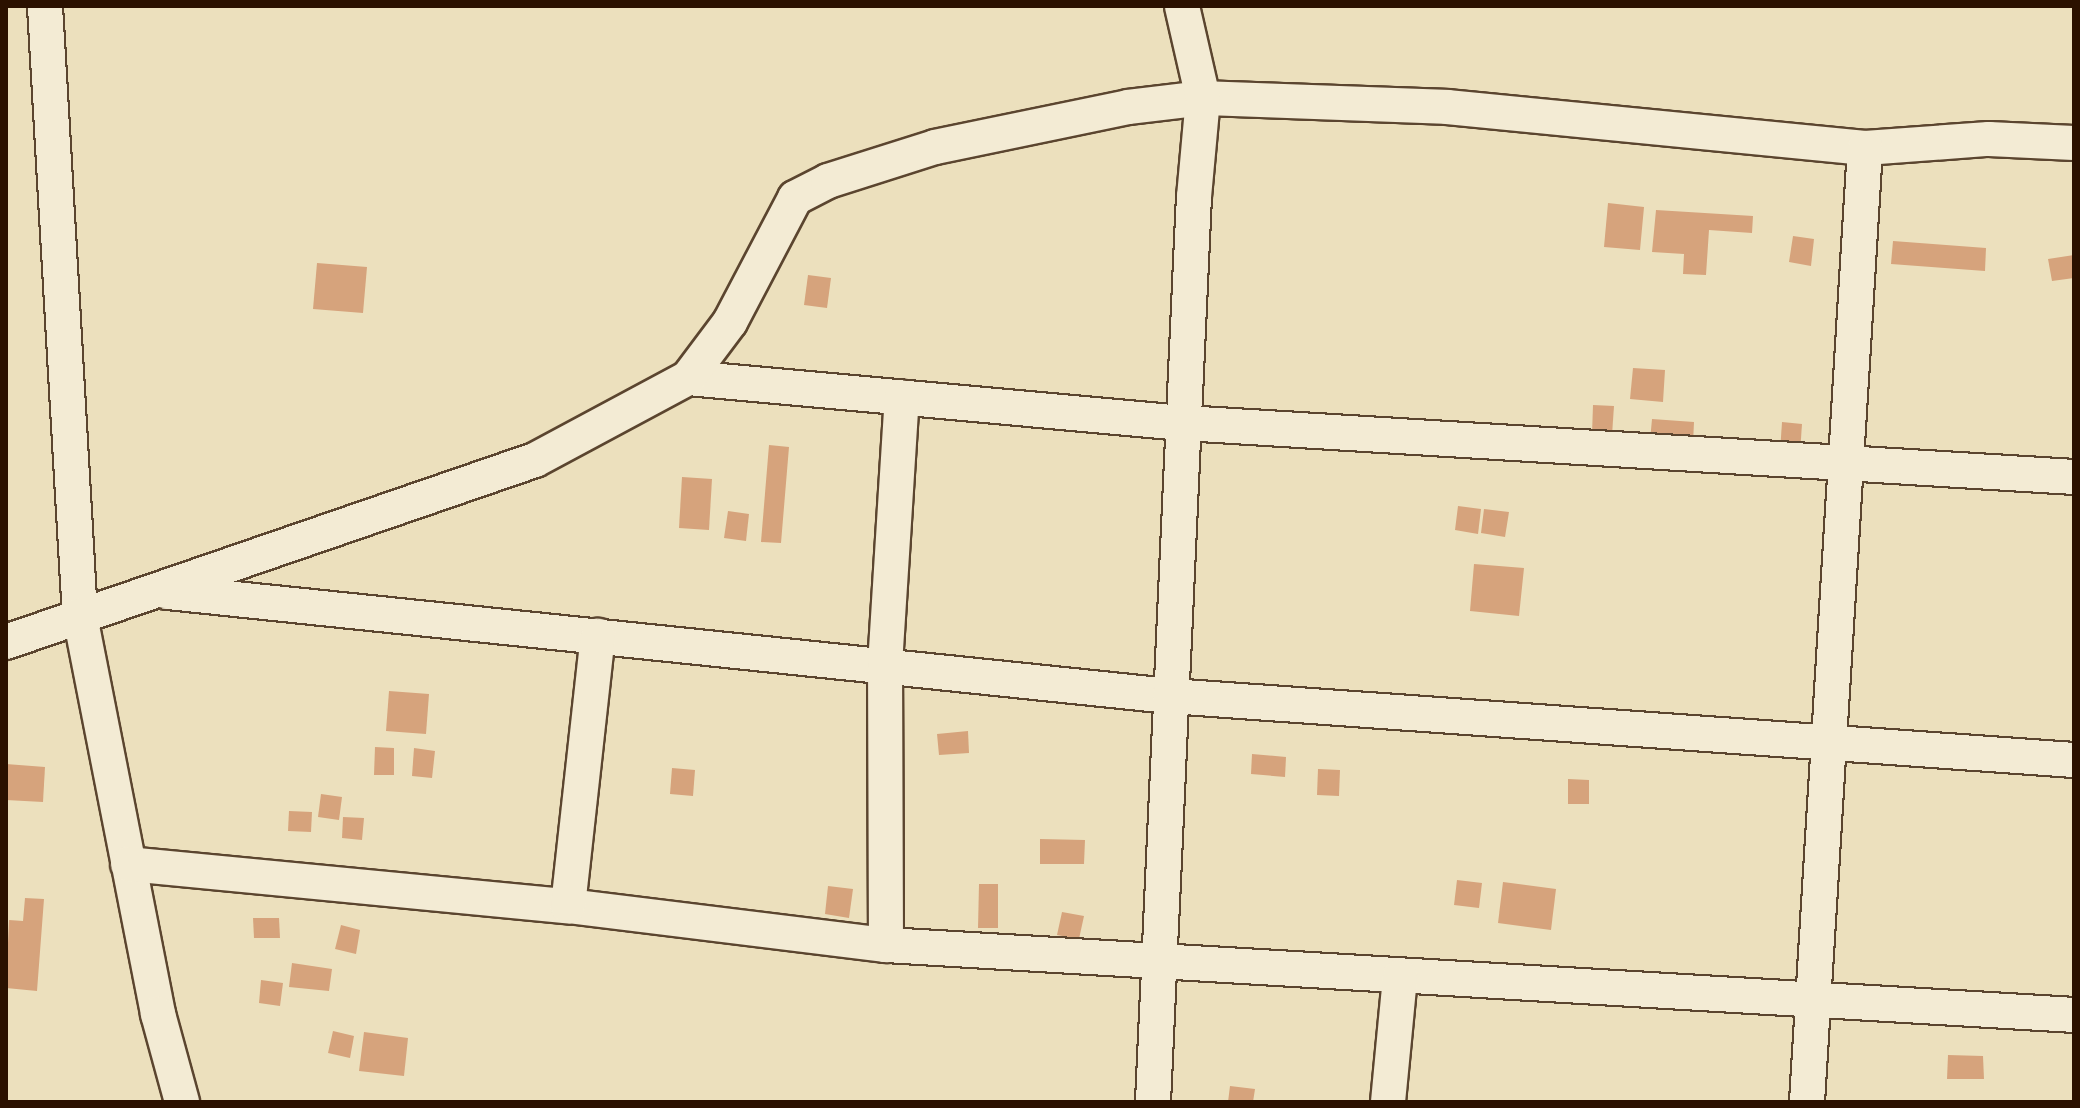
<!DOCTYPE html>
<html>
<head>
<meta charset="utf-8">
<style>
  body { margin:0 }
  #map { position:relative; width:2080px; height:1108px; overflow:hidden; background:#ece0bd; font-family:"IM FELL Double Pica",serif }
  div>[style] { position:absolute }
  .building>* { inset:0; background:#d6a37c }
  .roads { filter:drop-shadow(2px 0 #5b452f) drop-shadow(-2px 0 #5b452f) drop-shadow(0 2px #5b452f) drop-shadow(0 -2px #5b452f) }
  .minor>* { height:34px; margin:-17px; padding:0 17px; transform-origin:17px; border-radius:17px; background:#f3ebd4 }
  span { translate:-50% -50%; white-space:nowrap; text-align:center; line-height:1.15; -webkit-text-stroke:6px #f3ebd4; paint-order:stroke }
  .frame { position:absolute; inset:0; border:8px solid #2b1100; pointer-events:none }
</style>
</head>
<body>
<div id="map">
  <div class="building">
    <i style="clip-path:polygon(1608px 203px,1644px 207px,1640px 250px,1604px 247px)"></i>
    <i style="clip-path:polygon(1656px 210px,1753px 216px,1752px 233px,1709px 230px,1706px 275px,1683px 274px,1684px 254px,1652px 252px)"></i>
    <i style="clip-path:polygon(1793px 236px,1814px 239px,1811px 266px,1789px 262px)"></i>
    <i style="clip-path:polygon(1893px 241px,1986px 248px,1985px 271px,1891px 264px)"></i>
    <i style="clip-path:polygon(2074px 255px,2074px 278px,2052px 281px,2048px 259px)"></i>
    <i style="clip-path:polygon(317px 263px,367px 267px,363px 313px,313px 309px)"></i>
    <i style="clip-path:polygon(808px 275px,831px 278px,827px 308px,804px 305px)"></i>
    <i style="clip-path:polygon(1633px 368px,1665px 370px,1663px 402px,1630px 399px)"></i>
    <i style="clip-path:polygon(1593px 405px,1614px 406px,1612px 435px,1592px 434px)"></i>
    <i style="clip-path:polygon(1652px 419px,1694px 422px,1693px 444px,1650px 441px)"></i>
    <i style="clip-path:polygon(1782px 422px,1802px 424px,1800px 453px,1780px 452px)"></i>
    <i style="clip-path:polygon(769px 445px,789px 447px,781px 543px,761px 542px)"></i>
    <i style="clip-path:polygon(682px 477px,712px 479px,709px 530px,679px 528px)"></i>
    <i style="clip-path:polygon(1458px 506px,1481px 509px,1478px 534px,1455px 530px)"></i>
    <i style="clip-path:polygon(1484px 509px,1509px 512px,1505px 537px,1481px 533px)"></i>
    <i style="clip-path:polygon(728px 511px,749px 514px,746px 541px,724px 538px)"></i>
    <i style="clip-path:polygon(1474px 564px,1524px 568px,1519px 616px,1470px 611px)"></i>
    <i style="clip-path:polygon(389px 691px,429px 694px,426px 734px,386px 731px)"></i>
    <i style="clip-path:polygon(968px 731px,969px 753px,939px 755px,937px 734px)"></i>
    <i style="clip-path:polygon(375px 747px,394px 748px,394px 775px,374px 775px)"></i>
    <i style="clip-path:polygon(414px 748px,435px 751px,432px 778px,412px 776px)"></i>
    <i style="clip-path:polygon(1252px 754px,1286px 757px,1285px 777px,1251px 774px)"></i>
    <i style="clip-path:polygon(6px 764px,45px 767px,43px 802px,6px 800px)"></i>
    <i style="clip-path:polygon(672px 768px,695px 770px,693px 796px,670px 794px)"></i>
    <i style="clip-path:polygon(1318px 769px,1340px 770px,1339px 796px,1317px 795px)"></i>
    <i style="clip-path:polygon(1568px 779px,1589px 780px,1589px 804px,1568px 804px)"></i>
    <i style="clip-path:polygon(321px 794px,342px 797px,339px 820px,318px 817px)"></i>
    <i style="clip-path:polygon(289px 811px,312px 812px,311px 832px,288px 831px)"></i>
    <i style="clip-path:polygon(343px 817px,364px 818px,362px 840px,342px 838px)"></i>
    <i style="clip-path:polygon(1040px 839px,1085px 840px,1084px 864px,1040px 864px)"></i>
    <i style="clip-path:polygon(1457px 880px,1482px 883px,1479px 908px,1454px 905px)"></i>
    <i style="clip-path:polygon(1503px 882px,1556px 889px,1551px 930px,1498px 923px)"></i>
    <i style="clip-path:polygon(979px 884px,998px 884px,998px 928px,978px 928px)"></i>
    <i style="clip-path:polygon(828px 886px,853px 889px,849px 918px,825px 914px)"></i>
    <i style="clip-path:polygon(25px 898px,44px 899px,37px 991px,6px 988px,9px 920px,23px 921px)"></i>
    <i style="clip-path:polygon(1062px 912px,1084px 916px,1079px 939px,1057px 935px)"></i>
    <i style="clip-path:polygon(253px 918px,279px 918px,280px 938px,254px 938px)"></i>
    <i style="clip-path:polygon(341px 925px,360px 930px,356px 954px,335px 949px)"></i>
    <i style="clip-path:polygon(292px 963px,332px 969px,329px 991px,289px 987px)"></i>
    <i style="clip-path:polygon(261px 980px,283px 983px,280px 1006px,259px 1003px)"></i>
    <i style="clip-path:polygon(333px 1031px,354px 1036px,350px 1058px,328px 1053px)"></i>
    <i style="clip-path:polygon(364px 1032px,408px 1038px,404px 1076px,359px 1071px)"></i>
    <i style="clip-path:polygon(1948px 1055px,1983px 1056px,1984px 1079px,1947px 1079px)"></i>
    <i style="clip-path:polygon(1230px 1086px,1255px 1089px,1253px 1102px,1228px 1102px)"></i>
  </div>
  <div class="roads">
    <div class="minor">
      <i style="left:45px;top:6px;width:611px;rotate:86.72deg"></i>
      <i style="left:80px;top:616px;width:406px;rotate:78.9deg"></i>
      <i style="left:158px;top:1014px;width:91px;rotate:74.7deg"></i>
      <i style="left:688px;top:378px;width:498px;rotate:5.2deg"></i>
      <i style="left:1184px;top:423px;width:892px;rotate:3.47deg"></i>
      <i style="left:168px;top:592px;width:1007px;rotate:5.93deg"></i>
      <i style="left:1170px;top:696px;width:906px;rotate:4.05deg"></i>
      <i style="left:6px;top:642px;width:559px;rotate:-18.99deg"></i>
      <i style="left:535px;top:460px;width:174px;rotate:-28.2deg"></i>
      <i style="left:688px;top:378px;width:70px;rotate:-53.1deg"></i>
      <i style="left:730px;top:322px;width:140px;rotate:-62.3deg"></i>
      <i style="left:795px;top:198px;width:37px;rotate:-27deg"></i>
      <i style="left:828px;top:181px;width:112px;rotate:-17.6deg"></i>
      <i style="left:935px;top:147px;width:197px;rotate:-11.7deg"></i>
      <i style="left:1128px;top:107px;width:76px;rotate:-6.8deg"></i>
      <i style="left:1203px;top:98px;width:244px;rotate:2.1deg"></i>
      <i style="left:1447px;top:107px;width:420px;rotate:5.6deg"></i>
      <i style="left:1865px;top:148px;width:124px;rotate:-4.2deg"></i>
      <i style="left:1989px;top:139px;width:85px;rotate:2.7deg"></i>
      <i style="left:128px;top:864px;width:442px;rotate:5.5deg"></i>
      <i style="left:568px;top:906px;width:320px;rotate:7deg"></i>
      <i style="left:886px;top:945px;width:1190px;rotate:3.37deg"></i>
      <i style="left:568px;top:906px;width:272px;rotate:-83.7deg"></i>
      <i style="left:886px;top:945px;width:280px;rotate:-90.2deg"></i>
      <i style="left:885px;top:665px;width:268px;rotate:-86.4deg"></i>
      <i style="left:1153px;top:1102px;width:906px;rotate:-87.41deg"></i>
      <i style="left:1194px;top:197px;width:99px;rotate:-84.8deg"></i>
      <i style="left:1203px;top:98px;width:94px;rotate:-102.9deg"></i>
      <i style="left:1388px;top:1102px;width:126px;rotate:-84.5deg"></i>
      <i style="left:1807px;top:1102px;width:956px;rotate:-86.52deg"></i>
    </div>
  </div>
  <div class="frame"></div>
</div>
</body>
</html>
